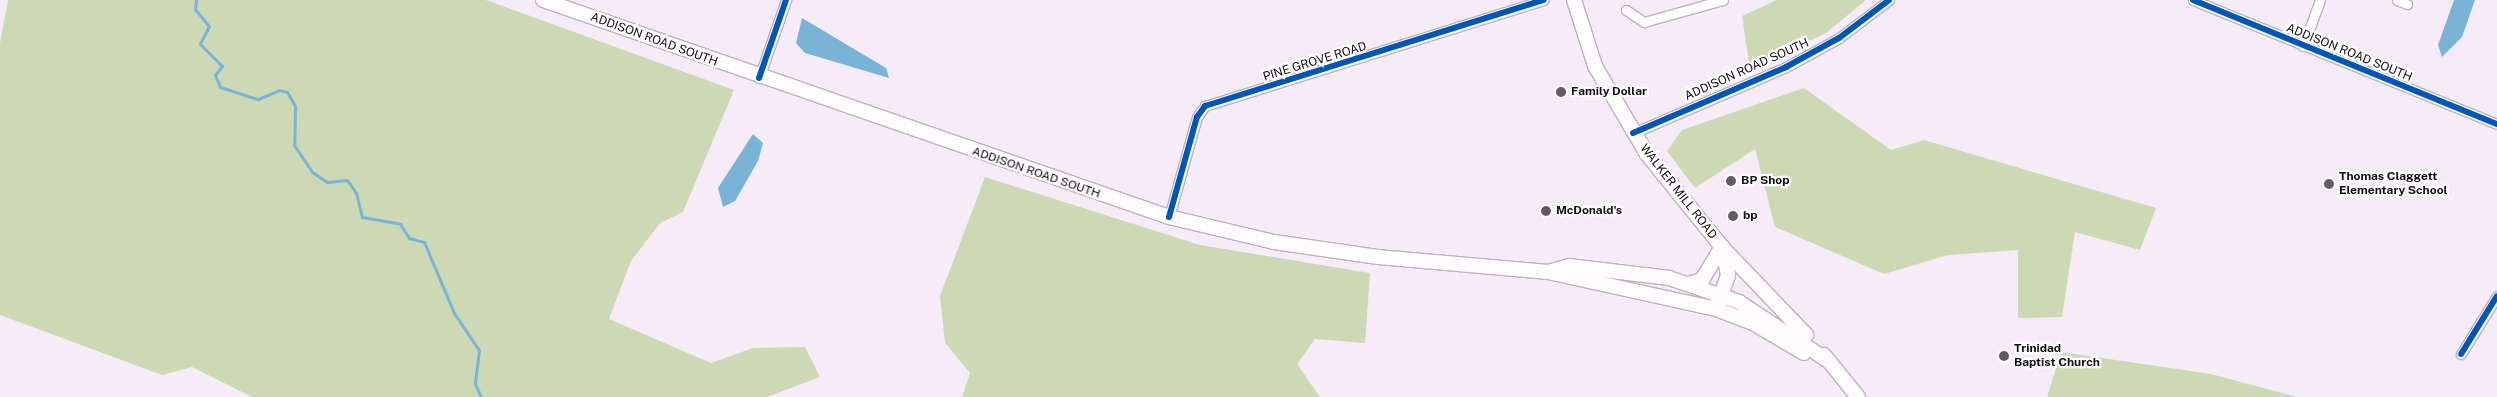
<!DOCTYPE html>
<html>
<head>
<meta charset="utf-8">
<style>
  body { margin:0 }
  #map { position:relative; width:2497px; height:397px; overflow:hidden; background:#f6ecf8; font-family:"Public Sans",sans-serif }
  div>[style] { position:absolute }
  .green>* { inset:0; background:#cdd8b5 }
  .water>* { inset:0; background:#79b4d6 }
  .stream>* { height:3px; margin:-1.5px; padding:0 1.5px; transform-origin:1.5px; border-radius:1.5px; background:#79b4d6 }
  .roads { filter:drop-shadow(1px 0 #bbb3bd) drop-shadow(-1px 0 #bbb3bd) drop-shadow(0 1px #bbb3bd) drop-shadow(0 -1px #bbb3bd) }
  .street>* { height:9px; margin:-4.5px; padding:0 4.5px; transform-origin:4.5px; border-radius:4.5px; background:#fefcfe }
  .primary>* { height:14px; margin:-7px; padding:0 7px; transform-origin:7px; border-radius:7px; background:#fefcfe }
  .cycleway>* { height:6px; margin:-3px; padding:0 3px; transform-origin:3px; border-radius:3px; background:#0057b8 }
  .dots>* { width:14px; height:14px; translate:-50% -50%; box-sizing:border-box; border:2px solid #fff; border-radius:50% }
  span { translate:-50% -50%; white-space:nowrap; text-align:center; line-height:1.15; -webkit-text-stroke:4.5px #fff; paint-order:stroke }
  .street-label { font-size:12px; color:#130b14 }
  .poi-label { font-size:12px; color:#130b14; font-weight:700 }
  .left { translate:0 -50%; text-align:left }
</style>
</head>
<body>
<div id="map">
  <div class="green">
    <i style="clip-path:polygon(8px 0,486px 0,734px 90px,683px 212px,660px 223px,631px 261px,609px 319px,711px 363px,753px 348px,805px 347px,820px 377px,767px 397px,252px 397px,192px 367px,162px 375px,0 315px,0 43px)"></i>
    <i style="clip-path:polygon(1777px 0,1866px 0,1826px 33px,1750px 69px,1742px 16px)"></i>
    <i style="clip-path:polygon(1804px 88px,1891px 150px,1924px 140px,2156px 208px,2140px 250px,2075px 232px,2062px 317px,2018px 318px,2018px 250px,1948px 255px,1884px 274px,1775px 227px,1755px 149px,1695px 188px,1667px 151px,1682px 130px)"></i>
    <i style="clip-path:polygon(985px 177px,1200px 245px,1370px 273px,1365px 343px,1315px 339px,1297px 364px,1320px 397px,962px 397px,970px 373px,945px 343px,940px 296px)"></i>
    <i style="clip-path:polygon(2061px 352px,2211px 374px,2297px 397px,2047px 397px)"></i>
  </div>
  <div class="water">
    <i style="clip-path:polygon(2454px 0,2475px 0,2462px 37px,2442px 57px,2438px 45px)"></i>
    <i style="clip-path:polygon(802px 18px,886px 68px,889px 78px,805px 53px,796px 43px)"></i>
    <i style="clip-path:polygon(753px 134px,763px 143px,758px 161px,735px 201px,723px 207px,718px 188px)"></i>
  </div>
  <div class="stream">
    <i style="left:196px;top:0;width:9px;rotate:96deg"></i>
    <i style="left:195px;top:9px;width:22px;rotate:51deg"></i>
    <i style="left:209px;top:26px;width:20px;rotate:117deg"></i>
    <i style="left:200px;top:44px;width:31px;rotate:45deg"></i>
    <i style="left:222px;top:66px;width:11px;rotate:128deg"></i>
    <i style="left:215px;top:75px;width:13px;rotate:67deg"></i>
    <i style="left:220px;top:87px;width:40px;rotate:18deg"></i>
    <i style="left:258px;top:99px;width:23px;rotate:-23deg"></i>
    <i style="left:279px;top:90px;width:8px;rotate:14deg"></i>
    <i style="left:287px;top:92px;width:16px;rotate:60deg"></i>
    <i style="left:295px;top:106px;width:39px;rotate:91deg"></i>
    <i style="left:294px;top:145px;width:32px;rotate:56deg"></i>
    <i style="left:312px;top:172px;width:18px;rotate:34deg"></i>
    <i style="left:327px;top:182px;width:20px;rotate:-6deg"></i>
    <i style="left:347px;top:180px;width:16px;rotate:55deg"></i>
    <i style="left:356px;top:193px;width:25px;rotate:76deg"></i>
    <i style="left:362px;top:217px;width:39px;rotate:10deg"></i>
    <i style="left:400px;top:224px;width:17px;rotate:57deg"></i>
    <i style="left:409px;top:238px;width:16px;rotate:15deg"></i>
    <i style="left:424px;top:242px;width:77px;rotate:67.1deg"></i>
    <i style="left:454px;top:313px;width:45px;rotate:56deg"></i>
    <i style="left:479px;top:350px;width:34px;rotate:97deg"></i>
    <i style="left:475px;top:384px;width:14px;rotate:65deg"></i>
  </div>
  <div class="roads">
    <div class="street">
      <i style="left:2193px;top:0;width:328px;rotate:22.2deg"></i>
      <i style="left:2397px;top:0;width:11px;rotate:22deg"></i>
      <i style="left:1626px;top:10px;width:22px;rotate:34deg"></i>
      <i style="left:1644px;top:22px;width:82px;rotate:-15.6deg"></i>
      <i style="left:2303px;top:46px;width:49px;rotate:-69.7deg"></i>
      <i style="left:759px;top:78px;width:83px;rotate:-70.9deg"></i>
      <i style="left:1633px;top:133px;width:167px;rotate:-23.3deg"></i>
      <i style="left:1786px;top:67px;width:60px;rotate:-28.7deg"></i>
      <i style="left:1839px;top:38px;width:63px;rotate:-37.2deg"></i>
      <i style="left:1169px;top:217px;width:104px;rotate:-74.4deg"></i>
      <i style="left:1197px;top:117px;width:14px;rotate:-54deg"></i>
      <i style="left:1205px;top:106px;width:355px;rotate:-17.4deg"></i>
      <i style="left:2461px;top:354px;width:68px;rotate:-58.2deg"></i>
    </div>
    <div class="primary">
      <i style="left:543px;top:0;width:663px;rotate:19.12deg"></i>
      <i style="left:1169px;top:217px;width:108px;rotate:13.4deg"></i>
      <i style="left:1274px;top:242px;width:105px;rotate:8.2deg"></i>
      <i style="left:1378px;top:257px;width:171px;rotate:5deg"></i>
      <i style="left:1548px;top:272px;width:22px;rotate:-16deg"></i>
      <i style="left:1569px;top:266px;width:101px;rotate:6.8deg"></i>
      <i style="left:1669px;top:278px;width:74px;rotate:18.9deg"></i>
      <i style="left:1739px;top:302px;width:109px;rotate:33.4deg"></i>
      <i style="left:1574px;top:0;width:69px;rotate:72.3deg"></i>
      <i style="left:1595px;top:66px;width:102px;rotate:59.4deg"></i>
      <i style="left:1647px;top:154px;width:119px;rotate:51.1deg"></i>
      <i style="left:1722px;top:247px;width:122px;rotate:46.3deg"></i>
      <i style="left:1548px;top:272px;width:172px;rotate:12.4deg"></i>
      <i style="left:1716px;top:309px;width:40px;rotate:21deg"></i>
      <i style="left:1753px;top:323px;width:59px;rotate:30.5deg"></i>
      <i style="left:1688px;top:284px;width:15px;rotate:-16deg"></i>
      <i style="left:1702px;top:280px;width:39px;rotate:-59deg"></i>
      <i style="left:1718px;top:303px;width:30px;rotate:-70deg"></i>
      <i style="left:1728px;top:275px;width:25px;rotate:-101deg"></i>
      <i style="left:1824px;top:355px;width:54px;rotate:51deg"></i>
    </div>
  </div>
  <div class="cycleway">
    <i style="left:2193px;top:0;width:328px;rotate:22.2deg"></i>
    <i style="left:759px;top:78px;width:83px;rotate:-70.9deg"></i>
    <i style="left:1633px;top:133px;width:167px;rotate:-23.3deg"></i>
    <i style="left:1786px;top:67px;width:60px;rotate:-28.7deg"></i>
    <i style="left:1839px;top:38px;width:63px;rotate:-37.2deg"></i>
    <i style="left:1169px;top:217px;width:104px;rotate:-74.4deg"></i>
    <i style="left:1197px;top:117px;width:14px;rotate:-54deg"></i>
    <i style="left:1205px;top:106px;width:355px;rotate:-17.4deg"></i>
    <i style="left:2461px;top:354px;width:68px;rotate:-58.2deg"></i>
  </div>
  <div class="dots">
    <i style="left:1561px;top:92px;background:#625a64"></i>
    <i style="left:1731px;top:181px;background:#625a64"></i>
    <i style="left:2329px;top:184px;background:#625a64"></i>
    <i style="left:1546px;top:211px;background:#625a64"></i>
    <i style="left:1733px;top:216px;background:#625a64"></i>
    <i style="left:2004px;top:356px;background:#625a64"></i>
  </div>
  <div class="street-label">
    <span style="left:654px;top:40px;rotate:20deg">ADDISON ROAD SOUTH</span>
    <span style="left:2349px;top:53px;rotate:22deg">ADDISON ROAD SOUTH</span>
    <span style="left:1315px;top:62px;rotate:-17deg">PINE GROVE ROAD</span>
    <span style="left:1747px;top:70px;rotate:-24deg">ADDISON ROAD SOUTH</span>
    <span style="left:1036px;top:173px;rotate:19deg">ADDISON ROAD SOUTH</span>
    <span style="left:1678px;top:192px;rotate:52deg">WALKER MILL ROAD</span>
  </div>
  <div class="poi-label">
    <span class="left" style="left:1571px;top:92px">Family Dollar</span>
    <span class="left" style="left:2339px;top:184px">Thomas Claggett<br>Elementary School</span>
    <span class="left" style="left:1741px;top:181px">BP Shop</span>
    <span class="left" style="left:1556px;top:211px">McDonald's</span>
    <span class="left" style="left:1743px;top:216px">bp</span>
    <span class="left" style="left:2014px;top:356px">Trinidad<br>Baptist Church</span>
  </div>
</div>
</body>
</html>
